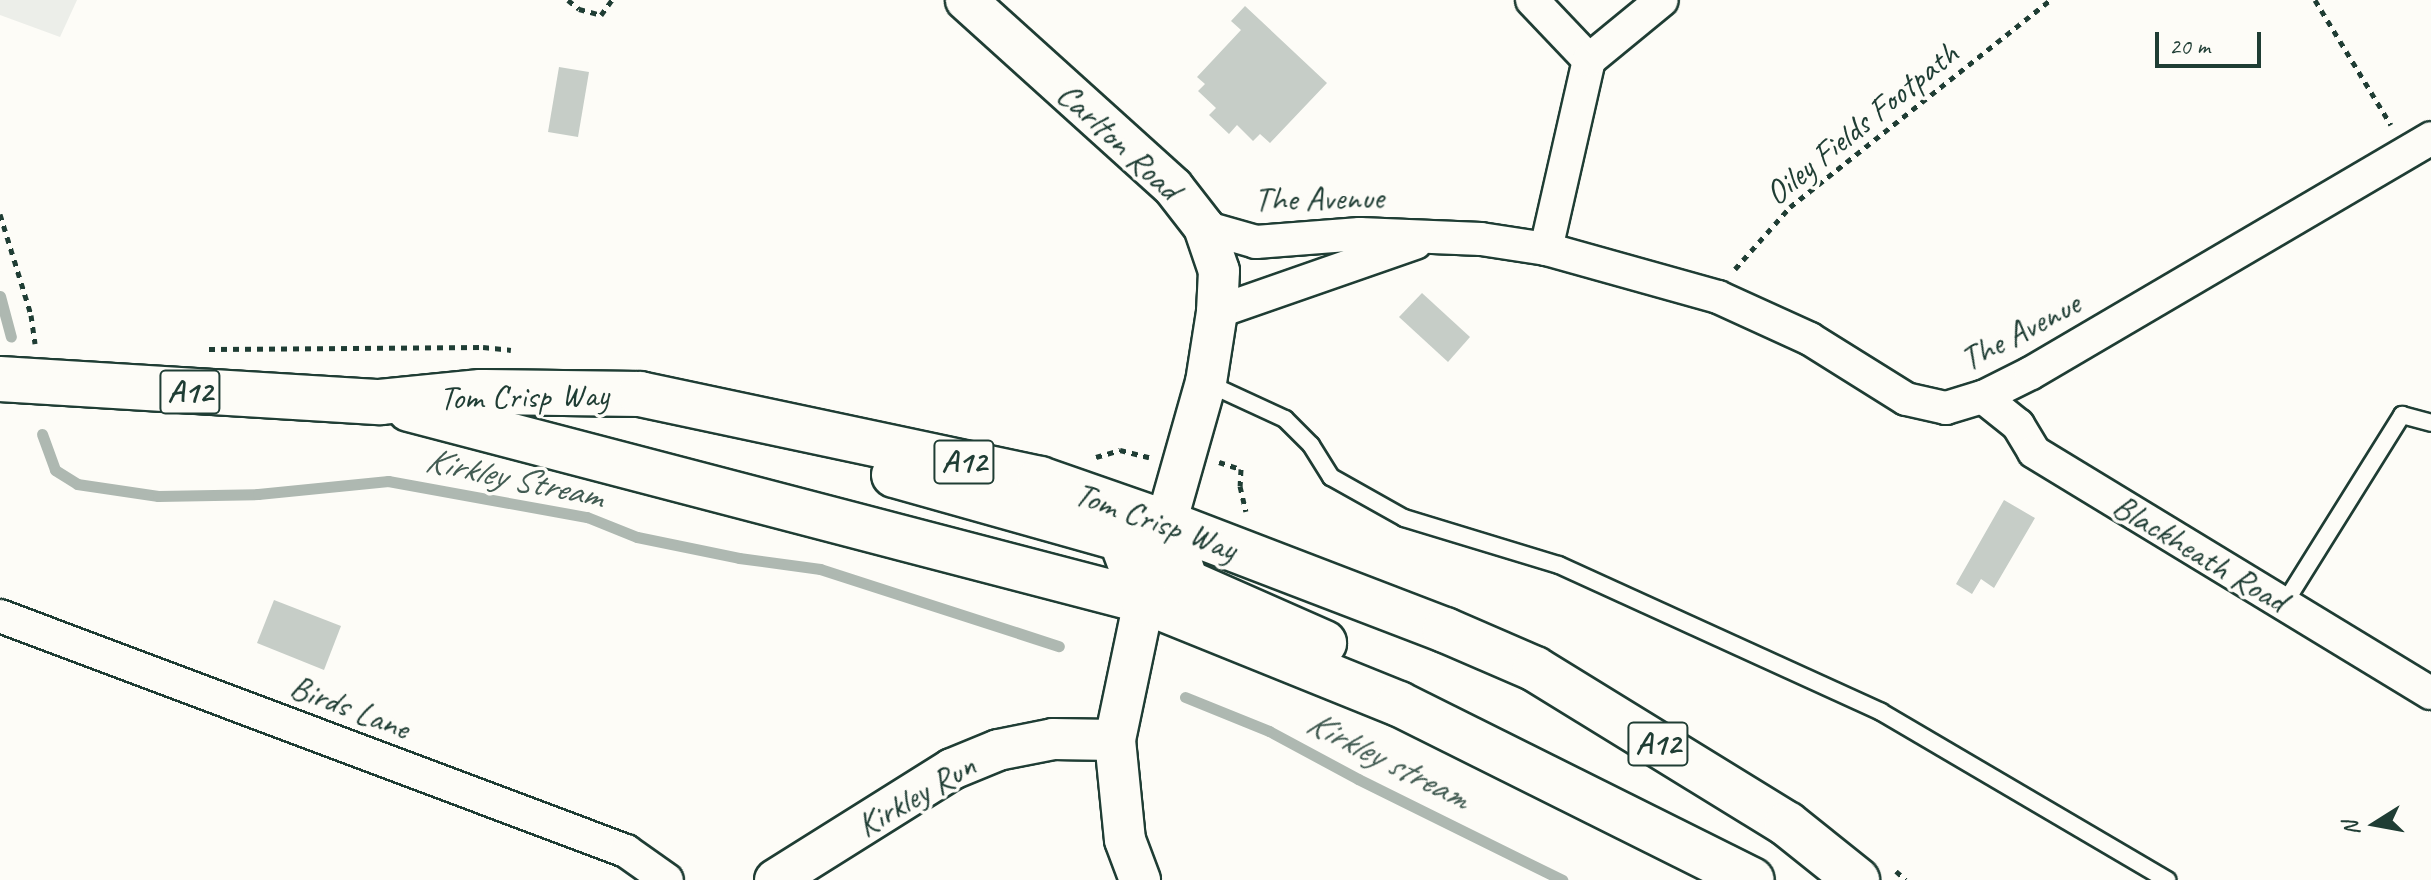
<!DOCTYPE html>
<html>
<head>
<meta charset="utf-8">
<style>
  body { margin:0 }
  #map { position:relative; width:2431px; height:880px; overflow:hidden; background:#fdfcf7; font-family:Caveat,sans-serif }
  div>[style] { position:absolute }
  .built>* { inset:0; background:#eceee9 }
  .stream>* { height:11px; margin:-5.5px; padding:0 5.5px; transform-origin:5.5px; border-radius:5.5px; background:#aeb8b1 }
  .building>* { inset:0; background:#c6cdc7 }
  .path>* { height:5px; margin-top:-2.5px; transform-origin:0; background:repeating-linear-gradient(90deg,#1f3d34 0 6px,transparent 0 12px) }
  .roads { filter:drop-shadow(2px 0 #1f3d34) drop-shadow(-2px 0 #1f3d34) drop-shadow(0 2px #1f3d34) drop-shadow(0 -2px #1f3d34) }
  .service>* { height:16px; margin:-8px; padding:0 8px; transform-origin:8px; border-radius:8px; background:#fdfcf7 }
  .minor>* { height:32px; margin:-16px; padding:0 16px; transform-origin:16px; border-radius:16px; background:#fdfcf7 }
  .tertiary>* { height:40px; margin:-20px; padding:0 20px; transform-origin:20px; border-radius:20px; background:#fdfcf7 }
  .trunk>* { height:44px; margin:-22px; padding:0 22px; transform-origin:22px; border-radius:22px; background:#fdfcf7 }
  span { translate:-50% -50%; white-space:nowrap; text-align:center; line-height:1.15; -webkit-text-stroke:7px #fdfcf7; paint-order:stroke }
  .shield-label span { padding:2px 6px; background:#fdfcf7; border:2px solid; border-radius:6px; -webkit-text-stroke-width:0 }
  .shield-label { font-size:32px; color:#1f3d34; font-weight:700 }
  .street-label { font-size:34px; color:#1f3d34 }
  .water-label { font-size:36px; color:#435c53; font-style:italic }
  .north { position:absolute; left:2335px; top:784px; width:80px; height:80px; -webkit-text-stroke:6px #fdfcf7; paint-order:stroke; rotate:259deg; font-size:22px; font-weight:700; line-height:32px; text-align:center; color:#1f3d34 }
  .north::after { content:''; display:block; margin:auto; width:28px; height:36px; background:#1f3d34; clip-path:polygon(50% 0,100% 100%,50% 72%,0 100%) }
  .scale { position:absolute; left:2155px; top:32px; width:106px; height:36px; box-sizing:border-box; border:4px solid #1f3d34; border-top:0; padding-left:10px; font-size:24px; line-height:28px; white-space:nowrap; color:#1f3d34; -webkit-text-stroke:6px #fdfcf7; paint-order:stroke }
</style>
</head>
<body>
<div id="map">
  <div class="built">
    <i style="clip-path:polygon(0 0,77px 0,60px 37px,0 15px)"></i>
  </div>
  <div class="stream">
    <i style="left:0;top:296px;width:42px;rotate:75deg"></i>
    <i style="left:42px;top:434px;width:38px;rotate:70deg"></i>
    <i style="left:55px;top:470px;width:26px;rotate:32deg"></i>
    <i style="left:77px;top:484px;width:82px;rotate:8.4deg"></i>
    <i style="left:158px;top:496px;width:100px;rotate:-1.1deg"></i>
    <i style="left:258px;top:494px;width:131px;rotate:-5.7deg"></i>
    <i style="left:388px;top:481px;width:202px;rotate:10.3deg"></i>
    <i style="left:587px;top:517px;width:54px;rotate:21.8deg"></i>
    <i style="left:637px;top:537px;width:104px;rotate:11.6deg"></i>
    <i style="left:739px;top:558px;width:82px;rotate:7.7deg"></i>
    <i style="left:820px;top:569px;width:251px;rotate:17.9deg"></i>
    <i style="left:1185px;top:697px;width:91px;rotate:22deg"></i>
    <i style="left:1269px;top:731px;width:101px;rotate:28.3deg"></i>
    <i style="left:1358px;top:779px;width:228px;rotate:26.3deg"></i>
  </div>
  <div class="building">
    <i style="clip-path:polygon(1245px 6px,1327px 83px,1270px 143px,1260px 134px,1253px 141px,1237px 125px,1229px 134px,1209px 115px,1216px 108px,1198px 91px,1205px 84px,1197px 77px,1241px 30px,1231px 21px)"></i>
    <i style="clip-path:polygon(559px 67px,589px 72px,578px 137px,548px 132px)"></i>
    <i style="clip-path:polygon(1422px 293px,1470px 337px,1448px 362px,1399px 317px)"></i>
    <i style="clip-path:polygon(2004px 500px,2035px 518px,1994px 588px,1981px 579px,1972px 594px,1956px 584px)"></i>
    <i style="clip-path:polygon(274px 600px,341px 626px,324px 670px,257px 643px)"></i>
  </div>
  <div class="path">
    <i style="left:568px;top:0;width:14px;rotate:39deg"></i>
    <i style="left:579px;top:9px;width:23px;rotate:15deg"></i>
    <i style="left:601px;top:15px;width:19px;rotate:-54deg"></i>
    <i style="left:2315px;top:0;width:146px;rotate:58.7deg"></i>
    <i style="left:0;top:214px;width:106px;rotate:72.9deg"></i>
    <i style="left:31px;top:315px;width:29px;rotate:82deg"></i>
    <i style="left:1735px;top:269px;width:83px;rotate:-48.4deg"></i>
    <i style="left:1790px;top:207px;width:332px;rotate:-38.5deg"></i>
    <i style="left:209px;top:349px;width:274px;rotate:-0.4deg"></i>
    <i style="left:483px;top:347px;width:28px;rotate:6deg"></i>
    <i style="left:1096px;top:457px;width:25px;rotate:-16deg"></i>
    <i style="left:1120px;top:450px;width:30px;rotate:14deg"></i>
    <i style="left:1219px;top:462px;width:23px;rotate:18deg"></i>
    <i style="left:1241px;top:469px;width:17px;rotate:93deg"></i>
    <i style="left:1240px;top:486px;width:26px;rotate:77deg"></i>
    <i style="left:1896px;top:871px;width:13px;rotate:42deg"></i>
  </div>
  <div class="roads">
    <div class="service">
      <i style="left:1207px;top:383px;width:86px;rotate:24.8deg"></i>
      <i style="left:1285px;top:419px;width:37px;rotate:45deg"></i>
      <i style="left:1311px;top:445px;width:38px;rotate:58deg"></i>
      <i style="left:1331px;top:477px;width:84px;rotate:29.3deg"></i>
      <i style="left:1404px;top:518px;width:162px;rotate:16.9deg"></i>
      <i style="left:1559px;top:565px;width:354px;rotate:24.5deg"></i>
      <i style="left:1881px;top:712px;width:332px;rotate:30.4deg"></i>
      <i style="left:2284px;top:604px;width:223px;rotate:-58deg"></i>
      <i style="left:2402px;top:415px;width:30px;rotate:15deg"></i>
    </div>
    <div class="minor">
      <i style="left:1532px;top:0;width:83px;rotate:46.5deg"></i>
      <i style="left:1204px;top:227px;width:54px;rotate:16.1deg"></i>
      <i style="left:1256px;top:242px;width:104px;rotate:-4.4deg"></i>
      <i style="left:1360px;top:234px;width:121px;rotate:2.4deg"></i>
      <i style="left:1481px;top:239px;width:66px;rotate:8.7deg"></i>
      <i style="left:1546px;top:249px;width:179px;rotate:15.6deg"></i>
      <i style="left:1718px;top:297px;width:101px;rotate:24.5deg"></i>
      <i style="left:1810px;top:339px;width:113px;rotate:32deg"></i>
      <i style="left:1906px;top:399px;width:41px;rotate:12.7deg"></i>
      <i style="left:1946px;top:408px;width:39px;rotate:-17deg"></i>
      <i style="left:1983px;top:397px;width:54px;rotate:-26.6deg"></i>
      <i style="left:2031px;top:373px;width:464px;rotate:-30.4deg"></i>
      <i style="left:1546px;top:249px;width:194px;rotate:-77.2deg"></i>
      <i style="left:1589px;top:60px;width:94px;rotate:-39.4deg"></i>
      <i style="left:1217px;top:312px;width:210px;rotate:-19.2deg"></i>
      <i style="left:1983px;top:397px;width:45px;rotate:38.7deg"></i>
      <i style="left:2018px;top:425px;width:31px;rotate:59deg"></i>
      <i style="left:2034px;top:452px;width:464px;rotate:31.3deg"></i>
      <i style="left:0;top:616px;width:669px;rotate:20.58deg"></i>
      <i style="left:626px;top:851px;width:50px;rotate:35.3deg"></i>
    </div>
    <div class="tertiary">
      <i style="left:966px;top:0;width:279px;rotate:42.1deg"></i>
      <i style="left:1173px;top:187px;width:51px;rotate:52.2deg"></i>
      <i style="left:1204px;top:227px;width:46px;rotate:71.2deg"></i>
      <i style="left:1219px;top:271px;width:41px;rotate:92.8deg"></i>
      <i style="left:1217px;top:312px;width:71px;rotate:98.9deg"></i>
      <i style="left:1206px;top:382px;width:228px;rotate:105.8deg"></i>
      <i style="left:1144px;top:601px;width:142px;rotate:101.8deg"></i>
      <i style="left:1115px;top:740px;width:100px;rotate:84.3deg"></i>
      <i style="left:1125px;top:840px;width:43px;rotate:69.4deg"></i>
      <i style="left:775px;top:880px;width:209px;rotate:-32.1deg"></i>
      <i style="left:952px;top:769px;width:50px;rotate:-22.4deg"></i>
      <i style="left:998px;top:750px;width:56px;rotate:-11.3deg"></i>
      <i style="left:1053px;top:739px;width:62px;rotate:0.9deg"></i>
    </div>
    <div class="trunk">
      <i style="left:0;top:379px;width:381px;rotate:3.5deg"></i>
      <i style="left:380px;top:402px;width:101px;rotate:-5.7deg"></i>
      <i style="left:481px;top:392px;width:159px;rotate:0.7deg"></i>
      <i style="left:640px;top:394px;width:409px;rotate:12deg"></i>
      <i style="left:1040px;top:479px;width:133px;rotate:19.2deg"></i>
      <i style="left:1166px;top:523px;width:299px;rotate:21deg"></i>
      <i style="left:1445px;top:630px;width:98px;rotate:23.4deg"></i>
      <i style="left:1535px;top:669px;width:296px;rotate:31.6deg"></i>
      <i style="left:1787px;top:824px;width:90px;rotate:38.7deg"></i>
      <i style="left:409px;top:409px;width:760px;rotate:14.64deg"></i>
      <i style="left:1144px;top:601px;width:275px;rotate:22deg"></i>
      <i style="left:1399px;top:704px;width:394px;rotate:26.5deg"></i>
      <i style="left:894px;top:475px;width:236px;rotate:15.7deg"></i>
      <i style="left:1121px;top:539px;width:66px;rotate:69.6deg"></i>
      <i style="left:1166px;top:523px;width:62px;rotate:71.3deg"></i>
      <i style="left:1186px;top:582px;width:151px;rotate:23.8deg"></i>
    </div>
  </div>
  <div class="shield-label">
    <span style="left:190px;top:392px">A12</span>
    <span style="left:964px;top:462px">A12</span>
    <span style="left:1658px;top:744px">A12</span>
  </div>
  <div class="street-label">
    <span style="left:1861px;top:123px;rotate:-39deg">Oiley Fields Footpath</span>
    <span style="left:1119px;top:141px;rotate:43deg">Carlton Road</span>
    <span style="left:1319px;top:198px;rotate:-1deg">The Avenue</span>
    <span style="left:2020px;top:331px;rotate:-28deg">The Avenue</span>
    <span style="left:524px;top:396px;rotate:-1deg">Tom Crisp Way</span>
    <span style="left:1156px;top:521px;rotate:20deg">Tom Crisp Way</span>
    <span style="left:2200px;top:553px;rotate:31deg">Blackheath Road</span>
    <span style="left:350px;top:707px;rotate:21deg">Birds Lane</span>
    <span style="left:916px;top:795px;rotate:-30deg">Kirkley Run</span>
  </div>
  <div class="water-label">
    <span style="left:514px;top:478px;rotate:12deg">Kirkley Stream</span>
    <span style="left:1388px;top:760px;rotate:27deg">Kirkley stream</span>
  </div>
  <div class="north">N</div>
  <div class="scale">20 m</div>
</div>
</body>
</html>
